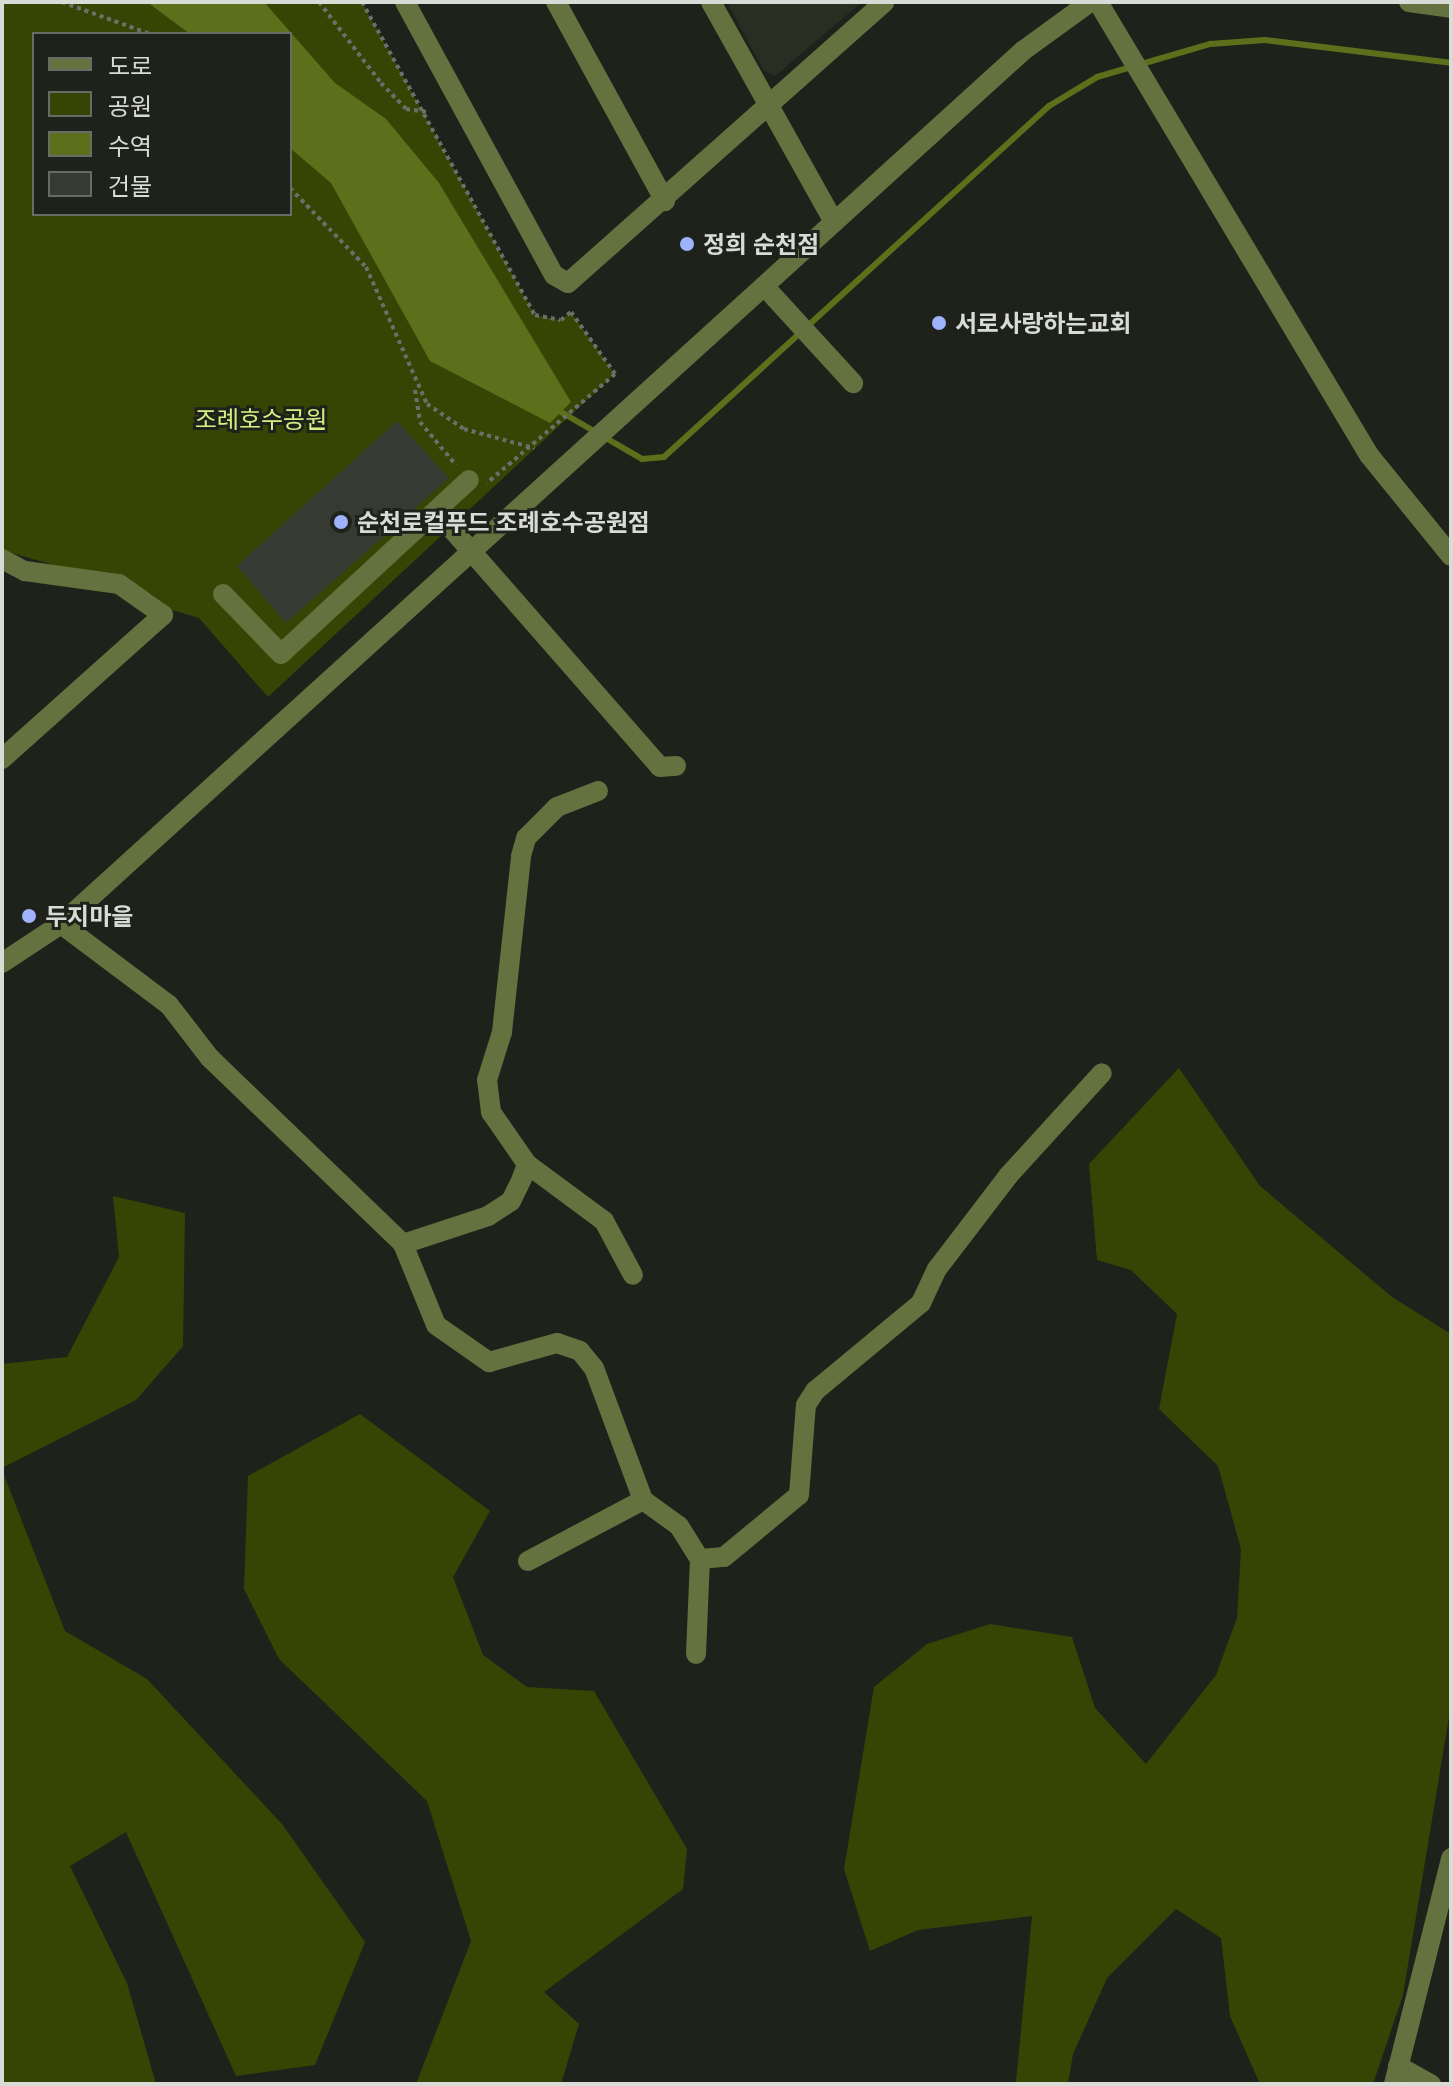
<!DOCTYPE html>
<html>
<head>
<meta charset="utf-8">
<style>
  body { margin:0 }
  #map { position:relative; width:1453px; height:2086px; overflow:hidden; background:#1f211b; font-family:Lato,"Noto Sans KR",sans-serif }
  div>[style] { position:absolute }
  .built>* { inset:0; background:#2a2d22 }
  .green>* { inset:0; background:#374504 }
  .water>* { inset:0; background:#5c701b }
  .stream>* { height:6px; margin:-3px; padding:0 3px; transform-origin:3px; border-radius:3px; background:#5c701b }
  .building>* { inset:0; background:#373a33 }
  .path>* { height:4px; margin-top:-2px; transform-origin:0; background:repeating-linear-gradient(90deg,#6c6e69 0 4px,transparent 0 8px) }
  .minor>* { height:20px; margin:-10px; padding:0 10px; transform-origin:10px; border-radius:10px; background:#63723e }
  .dots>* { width:22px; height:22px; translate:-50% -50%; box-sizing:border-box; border:4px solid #1f211b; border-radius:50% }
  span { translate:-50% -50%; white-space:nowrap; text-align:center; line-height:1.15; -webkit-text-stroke:6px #1f211b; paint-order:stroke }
  .poi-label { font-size:24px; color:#d9dbd7; font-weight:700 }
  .left { translate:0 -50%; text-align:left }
  .park-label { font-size:24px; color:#d2f183 }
  .frame { position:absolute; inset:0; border:4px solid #d9dbd7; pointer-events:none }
  .legend { position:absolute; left:32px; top:32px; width:260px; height:184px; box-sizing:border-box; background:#1f211b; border:2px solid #696b66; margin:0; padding:10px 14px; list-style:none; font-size:24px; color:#d9dbd7 }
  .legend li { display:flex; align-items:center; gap:16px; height:40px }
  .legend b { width:40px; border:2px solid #696b66 }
</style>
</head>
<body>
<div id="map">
  <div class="built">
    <i style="clip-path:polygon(727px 2px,862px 2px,775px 76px,764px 71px)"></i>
  </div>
  <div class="green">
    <i style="clip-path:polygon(evenodd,2px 2px,362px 2px,535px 315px,561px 320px,571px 312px,615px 374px,268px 697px,199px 618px,172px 610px,150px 593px,2px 550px,2px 2px,34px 34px,290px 34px,290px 214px,34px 214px,34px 34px)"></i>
    <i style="clip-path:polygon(1179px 1068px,1260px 1186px,1392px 1297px,1451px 1334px,1451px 1705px,1403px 1995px,1373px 2084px,1260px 2084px,1230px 2016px,1221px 1938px,1176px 1909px,1107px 1978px,1073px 2054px,1068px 2084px,1016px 2082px,1032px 1916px,918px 1930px,870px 1951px,844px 1869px,874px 1687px,927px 1644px,990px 1624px,1072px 1637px,1095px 1708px,1146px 1764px,1216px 1675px,1237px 1618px,1241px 1549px,1218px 1466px,1159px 1409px,1177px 1314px,1131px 1270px,1097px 1260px,1089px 1164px)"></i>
    <i style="clip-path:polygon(113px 1196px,185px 1213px,183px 1346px,136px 1400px,2px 1468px,2px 1364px,67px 1357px,119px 1257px)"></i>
    <i style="clip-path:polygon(360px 1414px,490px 1511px,453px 1577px,483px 1655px,527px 1687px,594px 1691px,687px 1849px,683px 1889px,544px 1992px,579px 2024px,561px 2084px,416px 2084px,471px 1941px,427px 1801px,279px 1659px,244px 1589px,248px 1476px)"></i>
    <i style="clip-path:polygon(2px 1470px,65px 1631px,147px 1679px,282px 1824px,365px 1942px,315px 2065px,236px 2076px,126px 1832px,70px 1866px,127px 1983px,156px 2084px,2px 2084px)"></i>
  </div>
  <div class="water">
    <i style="clip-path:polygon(147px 2px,264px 2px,335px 83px,386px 119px,439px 183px,571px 402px,550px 423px,430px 361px,331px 183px,290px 148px,290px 34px,190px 34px)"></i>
  </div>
  <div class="stream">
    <i style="left:561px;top:412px;width:94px;rotate:30.1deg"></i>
    <i style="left:642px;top:459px;width:22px;rotate:-5deg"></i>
    <i style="left:664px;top:457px;width:521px;rotate:-42.36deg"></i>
    <i style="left:1049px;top:106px;width:56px;rotate:-31.1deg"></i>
    <i style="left:1097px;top:77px;width:118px;rotate:-16.3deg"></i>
    <i style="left:1210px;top:44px;width:55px;rotate:-4.2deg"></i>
    <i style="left:1265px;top:40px;width:187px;rotate:7deg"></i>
  </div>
  <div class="building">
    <i style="clip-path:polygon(397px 421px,449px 478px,286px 623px,237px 566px)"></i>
  </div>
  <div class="path">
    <i style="left:62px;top:2px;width:94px;rotate:20deg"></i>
    <i style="left:319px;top:2px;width:102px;rotate:52.6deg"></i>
    <i style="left:381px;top:83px;width:36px;rotate:46deg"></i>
    <i style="left:406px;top:109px;width:22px;rotate:8deg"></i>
    <i style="left:362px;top:2px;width:358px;rotate:61.1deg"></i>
    <i style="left:535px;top:315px;width:26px;rotate:11deg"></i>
    <i style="left:561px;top:320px;width:13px;rotate:-39deg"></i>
    <i style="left:571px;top:312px;width:76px;rotate:54.6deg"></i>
    <i style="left:615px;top:374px;width:168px;rotate:139.6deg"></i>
    <i style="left:290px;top:188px;width:110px;rotate:46.1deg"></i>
    <i style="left:366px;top:267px;width:150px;rotate:66deg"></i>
    <i style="left:427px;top:404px;width:45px;rotate:34deg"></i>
    <i style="left:464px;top:429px;width:73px;rotate:15.2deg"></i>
    <i style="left:415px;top:390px;width:32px;rotate:81deg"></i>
    <i style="left:420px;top:422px;width:56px;rotate:50.1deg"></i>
  </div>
  <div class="minor">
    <i style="left:405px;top:2px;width:311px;rotate:61.4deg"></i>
    <i style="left:554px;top:275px;width:16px;rotate:30deg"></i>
    <i style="left:568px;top:283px;width:423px;rotate:-41.6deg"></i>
    <i style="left:556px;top:2px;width:227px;rotate:61.3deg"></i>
    <i style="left:711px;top:2px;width:252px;rotate:60.8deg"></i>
    <i style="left:1098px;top:2px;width:528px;rotate:59.11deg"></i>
    <i style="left:1369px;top:455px;width:130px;rotate:50.9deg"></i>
    <i style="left:1409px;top:2px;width:42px;rotate:8.1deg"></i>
    <i style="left:764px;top:286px;width:132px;rotate:47.5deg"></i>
    <i style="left:436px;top:511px;width:340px;rotate:48.8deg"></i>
    <i style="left:660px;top:767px;width:16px;rotate:-4deg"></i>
    <i style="left:2px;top:559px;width:26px;rotate:28deg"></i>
    <i style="left:25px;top:571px;width:95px;rotate:7.9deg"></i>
    <i style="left:119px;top:584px;width:54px;rotate:35.2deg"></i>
    <i style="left:163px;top:615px;width:216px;rotate:138.2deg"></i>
    <i style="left:223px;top:594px;width:83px;rotate:46deg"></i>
    <i style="left:281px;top:654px;width:256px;rotate:-42.8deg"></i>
    <i style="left:61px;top:924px;width:135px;rotate:36.9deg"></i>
    <i style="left:169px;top:1005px;width:67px;rotate:52.3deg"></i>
    <i style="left:210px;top:1058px;width:268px;rotate:43.9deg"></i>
    <i style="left:403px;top:1244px;width:89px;rotate:-18.2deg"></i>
    <i style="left:488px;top:1216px;width:27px;rotate:-33deg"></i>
    <i style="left:511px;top:1201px;width:25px;rotate:-64deg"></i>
    <i style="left:522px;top:1178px;width:15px;rotate:-70deg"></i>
    <i style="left:527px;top:1164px;width:63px;rotate:-124.7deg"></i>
    <i style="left:491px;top:1112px;width:32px;rotate:-97deg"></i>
    <i style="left:487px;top:1080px;width:50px;rotate:-72.6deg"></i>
    <i style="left:502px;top:1032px;width:177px;rotate:-83.8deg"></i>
    <i style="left:521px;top:856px;width:19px;rotate:-74deg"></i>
    <i style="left:526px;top:838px;width:44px;rotate:-45deg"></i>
    <i style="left:557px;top:807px;width:44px;rotate:-21.3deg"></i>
    <i style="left:2px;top:963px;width:71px;rotate:-33.5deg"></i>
    <i style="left:61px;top:924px;width:1300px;rotate:-42.23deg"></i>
    <i style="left:1024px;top:50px;width:82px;rotate:-36deg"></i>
    <i style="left:527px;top:1164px;width:96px;rotate:36.5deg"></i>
    <i style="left:604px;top:1221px;width:61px;rotate:61.8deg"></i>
    <i style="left:403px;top:1244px;width:87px;rotate:67.8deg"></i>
    <i style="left:436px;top:1325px;width:65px;rotate:34.9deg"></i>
    <i style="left:489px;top:1362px;width:71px;rotate:-15.6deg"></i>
    <i style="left:557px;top:1343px;width:24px;rotate:19deg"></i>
    <i style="left:580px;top:1351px;width:22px;rotate:51deg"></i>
    <i style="left:594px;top:1368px;width:141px;rotate:69.6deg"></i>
    <i style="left:643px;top:1500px;width:44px;rotate:35.8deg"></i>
    <i style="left:679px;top:1526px;width:39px;rotate:58deg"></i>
    <i style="left:528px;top:1561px;width:130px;rotate:-27.9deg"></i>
    <i style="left:696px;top:1654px;width:95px;rotate:-87.6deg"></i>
    <i style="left:700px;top:1559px;width:24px;rotate:-5deg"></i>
    <i style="left:724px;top:1557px;width:97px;rotate:-39.6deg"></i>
    <i style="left:799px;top:1495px;width:90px;rotate:-85.6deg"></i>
    <i style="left:806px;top:1405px;width:17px;rotate:-57deg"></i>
    <i style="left:815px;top:1391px;width:138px;rotate:-39.7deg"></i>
    <i style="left:921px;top:1303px;width:38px;rotate:-65deg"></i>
    <i style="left:937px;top:1269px;width:117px;rotate:-52.6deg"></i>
    <i style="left:1008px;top:1176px;width:139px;rotate:-47.6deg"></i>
    <i style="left:1398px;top:2066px;width:38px;rotate:29deg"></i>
    <i style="left:1394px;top:2084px;width:233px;rotate:-75.8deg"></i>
  </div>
  <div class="dots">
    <i style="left:687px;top:244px;background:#9fb3fd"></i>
    <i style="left:939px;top:323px;background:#9fb3fd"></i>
    <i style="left:341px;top:522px;background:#9fb3fd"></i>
    <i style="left:29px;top:916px;background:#9fb3fd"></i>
  </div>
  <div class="poi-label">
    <span class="left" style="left:703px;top:244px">정희 순천점</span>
    <span class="left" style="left:955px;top:323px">서로사랑하는교회</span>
    <span class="left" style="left:357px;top:522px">순천로컬푸드 조례호수공원점</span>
    <span class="left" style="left:45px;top:916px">두지마을</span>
  </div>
  <div class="park-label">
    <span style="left:261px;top:419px">조례호수공원</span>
  </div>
  <div class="frame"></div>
  <ul class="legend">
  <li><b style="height:10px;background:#63723e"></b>도로</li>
  <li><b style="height:22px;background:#374504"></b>공원</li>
  <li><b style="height:22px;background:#5c701b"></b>수역</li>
  <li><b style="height:22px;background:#373a33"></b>건물</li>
  </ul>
</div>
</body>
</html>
